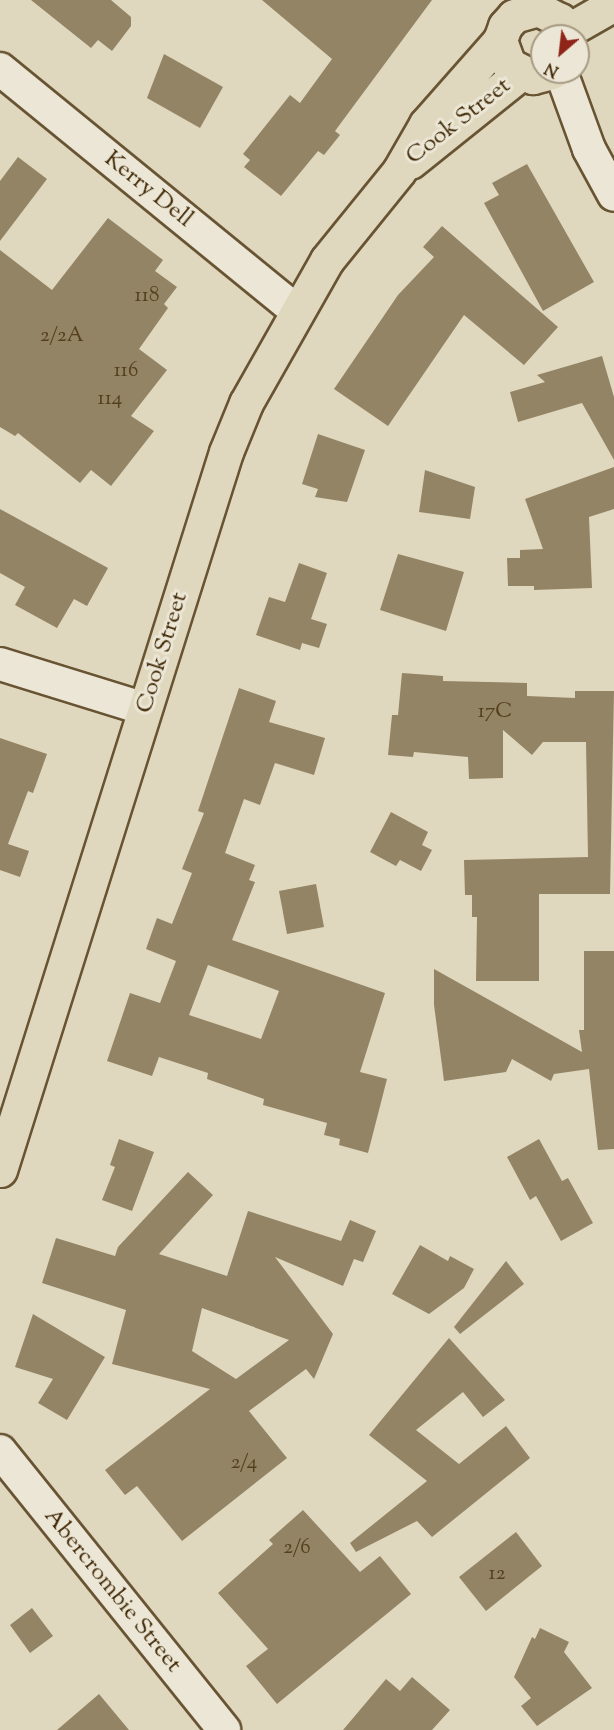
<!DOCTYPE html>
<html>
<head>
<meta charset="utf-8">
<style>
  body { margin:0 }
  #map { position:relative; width:614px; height:1730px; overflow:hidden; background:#e0d8be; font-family:"Sorts Mill Goudy",serif }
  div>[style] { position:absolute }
  .building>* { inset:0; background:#938465 }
  .roads { filter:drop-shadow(2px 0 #685433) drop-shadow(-2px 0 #685433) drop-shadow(0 2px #685433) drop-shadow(0 -2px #685433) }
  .street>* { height:32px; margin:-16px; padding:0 16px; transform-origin:16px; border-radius:16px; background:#ebe6d5 }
  .primary>* { height:33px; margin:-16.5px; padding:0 16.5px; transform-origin:16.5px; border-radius:16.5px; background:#e0d8be }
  span { translate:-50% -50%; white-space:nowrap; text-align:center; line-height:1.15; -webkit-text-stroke:6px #ebe6d5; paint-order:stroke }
  .number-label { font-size:21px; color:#553f1d }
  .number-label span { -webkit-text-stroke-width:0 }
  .street-label { font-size:24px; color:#402805 }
  .north { position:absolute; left:530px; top:24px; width:60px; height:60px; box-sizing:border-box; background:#ebe6d5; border:2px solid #a79a82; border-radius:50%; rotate:208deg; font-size:16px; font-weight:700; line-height:24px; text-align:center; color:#402805 }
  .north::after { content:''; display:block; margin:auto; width:21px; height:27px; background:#8f2418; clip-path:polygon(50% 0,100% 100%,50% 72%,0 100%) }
</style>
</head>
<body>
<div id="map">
  <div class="building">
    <i style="clip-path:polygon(31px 0,111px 0,131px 17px,131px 26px,112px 51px,98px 40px,91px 48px)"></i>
    <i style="clip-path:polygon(262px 0,432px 0,335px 131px,340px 135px,324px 155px,318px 151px,281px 196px,244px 167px,250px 160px,243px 154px,290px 95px,300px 103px,332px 59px)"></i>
    <i style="clip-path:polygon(164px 54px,223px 87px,200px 128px,147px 98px)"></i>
    <i style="clip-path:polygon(18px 157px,47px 179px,0 241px,0 181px)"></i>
    <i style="clip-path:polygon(527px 164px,594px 282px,543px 311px,484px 203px,499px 195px,492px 183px)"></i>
    <i style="clip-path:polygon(108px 218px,163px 260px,155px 271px,177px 287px,164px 304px,168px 308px,139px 349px,167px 370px,131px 416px,154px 431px,111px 486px,91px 470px,80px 483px,18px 433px,15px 436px,0 427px,0 250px,52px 290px)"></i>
    <i style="clip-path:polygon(442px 226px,558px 327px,524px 365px,464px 315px,388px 426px,334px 389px,398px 295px,434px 257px,423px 247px)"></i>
    <i style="clip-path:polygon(602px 356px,614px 397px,614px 460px,582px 403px,518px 422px,510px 392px,545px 382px,537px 375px)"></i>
    <i style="clip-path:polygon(318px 434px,365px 450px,347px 502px,315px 497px,318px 489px,302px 484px)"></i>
    <i style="clip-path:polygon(614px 467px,614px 509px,589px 517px,592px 588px,534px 590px,534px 586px,508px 586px,507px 558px,520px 558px,520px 550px,543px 549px,525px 499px)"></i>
    <i style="clip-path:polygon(425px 470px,475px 487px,470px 519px,419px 512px)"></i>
    <i style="clip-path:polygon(0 509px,108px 568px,87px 606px,74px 599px,57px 628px,15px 605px,25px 587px,0 573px)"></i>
    <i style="clip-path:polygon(398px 554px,464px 572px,446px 631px,380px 610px)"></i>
    <i style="clip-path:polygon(299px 563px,327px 573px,311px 619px,327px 624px,319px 648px,302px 643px,300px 650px,256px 635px,269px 597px,285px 602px)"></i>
    <i style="clip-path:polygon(402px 673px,443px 676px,443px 681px,527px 683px,527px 696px,575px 698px,575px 691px,614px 691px,610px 894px,539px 894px,539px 981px,476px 981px,477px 917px,472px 917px,472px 895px,465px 895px,464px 860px,588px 857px,586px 742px,543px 742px,532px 755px,503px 730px,503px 778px,469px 779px,468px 757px,414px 752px,413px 757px,388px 755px,392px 715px,398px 715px)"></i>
    <i style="clip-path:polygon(evenodd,239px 688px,276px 701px,269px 722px,325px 738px,314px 775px,275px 763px,260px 805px,244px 799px,225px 853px,255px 865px,249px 880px,255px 882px,232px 940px,385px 993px,360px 1072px,387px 1079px,368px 1153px,339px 1145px,340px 1139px,324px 1135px,327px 1123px,263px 1105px,264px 1099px,207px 1079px,208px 1073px,159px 1057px,152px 1076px,107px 1061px,130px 993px,160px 1003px,176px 961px,146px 949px,157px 918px,172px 924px,192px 873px,182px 869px,204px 813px,198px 811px,239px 688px,208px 965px,279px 991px,261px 1039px,189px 1015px,208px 965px)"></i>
    <i style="clip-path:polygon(0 738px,47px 754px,33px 793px,28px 791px,8px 844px,29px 851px,20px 877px,0 870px)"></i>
    <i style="clip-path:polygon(391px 812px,428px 832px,422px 845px,432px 850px,421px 871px,400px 860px,396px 866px,370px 852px)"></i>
    <i style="clip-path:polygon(316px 884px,324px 927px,287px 934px,279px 891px)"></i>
    <i style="clip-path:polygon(584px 951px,614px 951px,614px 1149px,598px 1150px,589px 1069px,554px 1074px,551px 1081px,512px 1059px,506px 1072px,444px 1081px,434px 1005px,434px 969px,582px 1052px,579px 1030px,584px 1030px)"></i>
    <i style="clip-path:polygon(119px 1139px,154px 1152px,132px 1211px,102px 1200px,115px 1167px,110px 1165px)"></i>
    <i style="clip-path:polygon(539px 1139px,562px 1181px,568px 1178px,593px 1223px,561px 1241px,536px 1196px,530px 1200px,507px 1157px)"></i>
    <i style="clip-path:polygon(evenodd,188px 1172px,213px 1195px,159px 1254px,227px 1276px,248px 1211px,341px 1241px,350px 1220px,376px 1231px,363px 1262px,354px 1259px,343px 1286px,275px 1257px,333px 1334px,314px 1379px,306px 1369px,249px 1411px,287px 1458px,182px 1541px,137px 1486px,125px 1495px,105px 1470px,210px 1389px,112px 1364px,126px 1310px,42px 1283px,56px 1238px,115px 1256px,118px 1247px,188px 1172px,202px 1308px,289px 1340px,236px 1379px,192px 1351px,202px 1308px)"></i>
    <i style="clip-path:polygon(420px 1245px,448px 1261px,450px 1256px,474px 1269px,464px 1288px,429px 1314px,392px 1294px)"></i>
    <i style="clip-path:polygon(506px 1261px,524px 1284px,460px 1334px,454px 1327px)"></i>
    <i style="clip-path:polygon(33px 1314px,105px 1357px,67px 1420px,38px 1403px,53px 1379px,15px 1367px)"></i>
    <i style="clip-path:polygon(449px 1338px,505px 1400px,483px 1417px,463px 1392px,416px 1430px,459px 1464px,506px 1426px,530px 1458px,432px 1537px,417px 1521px,356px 1552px,350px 1543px,427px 1481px,369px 1435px)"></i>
    <i style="clip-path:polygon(303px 1510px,360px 1572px,380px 1556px,411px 1594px,277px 1704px,246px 1666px,268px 1649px,218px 1593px,273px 1544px,269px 1540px)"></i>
    <i style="clip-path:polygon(516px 1532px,542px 1566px,486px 1611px,459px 1577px)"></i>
    <i style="clip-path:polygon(32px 1608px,53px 1636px,30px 1653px,10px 1625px)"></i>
    <i style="clip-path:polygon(540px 1628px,569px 1642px,564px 1652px,592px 1688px,537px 1726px,521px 1706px,531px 1698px,514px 1677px,532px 1637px,535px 1639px)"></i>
    <i style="clip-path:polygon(412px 1677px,450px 1710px,432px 1730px,343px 1730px,386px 1679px,400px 1691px)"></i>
    <i style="clip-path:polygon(99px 1694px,129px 1730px,57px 1730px)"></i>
  </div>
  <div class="roads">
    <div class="street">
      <i style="left:0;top:69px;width:382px;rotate:39.2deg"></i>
      <i style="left:561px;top:72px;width:82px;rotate:70deg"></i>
      <i style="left:589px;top:149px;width:52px;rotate:61.5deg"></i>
      <i style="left:0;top:664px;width:152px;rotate:17.2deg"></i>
      <i style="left:0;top:1451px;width:358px;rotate:51.2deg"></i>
    </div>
    <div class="primary">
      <i style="left:567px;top:31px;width:54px;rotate:-29.9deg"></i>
      <i style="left:552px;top:72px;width:20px;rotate:165deg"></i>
      <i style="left:533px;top:77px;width:27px;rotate:-153deg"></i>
      <i style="left:509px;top:65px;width:27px;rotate:-110deg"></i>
      <i style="left:500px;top:40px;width:15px;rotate:-70deg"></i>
      <i style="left:505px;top:26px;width:13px;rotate:-48deg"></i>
      <i style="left:514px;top:16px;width:25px;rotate:-16deg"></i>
      <i style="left:538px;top:9px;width:25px;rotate:27deg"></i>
      <i style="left:560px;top:20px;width:18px;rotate:63deg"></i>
      <i style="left:410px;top:162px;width:141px;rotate:-38.7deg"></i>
      <i style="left:0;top:1170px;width:753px;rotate:-72.53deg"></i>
      <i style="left:226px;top:452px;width:53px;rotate:-67.8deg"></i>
      <i style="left:246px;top:403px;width:164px;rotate:-60.5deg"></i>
      <i style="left:327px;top:260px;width:114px;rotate:-51deg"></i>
      <i style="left:399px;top:171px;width:54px;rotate:-60.1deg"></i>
      <i style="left:426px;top:124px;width:112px;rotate:-48.6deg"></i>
    </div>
  </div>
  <div class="number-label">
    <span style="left:147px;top:296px">118</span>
    <span style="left:62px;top:336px">2/2A</span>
    <span style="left:126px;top:371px">116</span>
    <span style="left:110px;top:399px">114</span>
    <span style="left:495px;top:712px">17C</span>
    <span style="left:244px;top:1463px">2/4</span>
    <span style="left:297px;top:1548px">2/6</span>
    <span style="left:497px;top:1574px">12</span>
  </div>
  <div class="street-label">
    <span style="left:459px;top:122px;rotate:-38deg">Cook Street</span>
    <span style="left:148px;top:190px;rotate:39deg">Kerry Dell</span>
    <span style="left:163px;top:653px;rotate:-73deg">Cook Street</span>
    <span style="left:112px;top:1591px;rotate:51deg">Abercrombie Street</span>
  </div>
  <div class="north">N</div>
</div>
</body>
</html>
